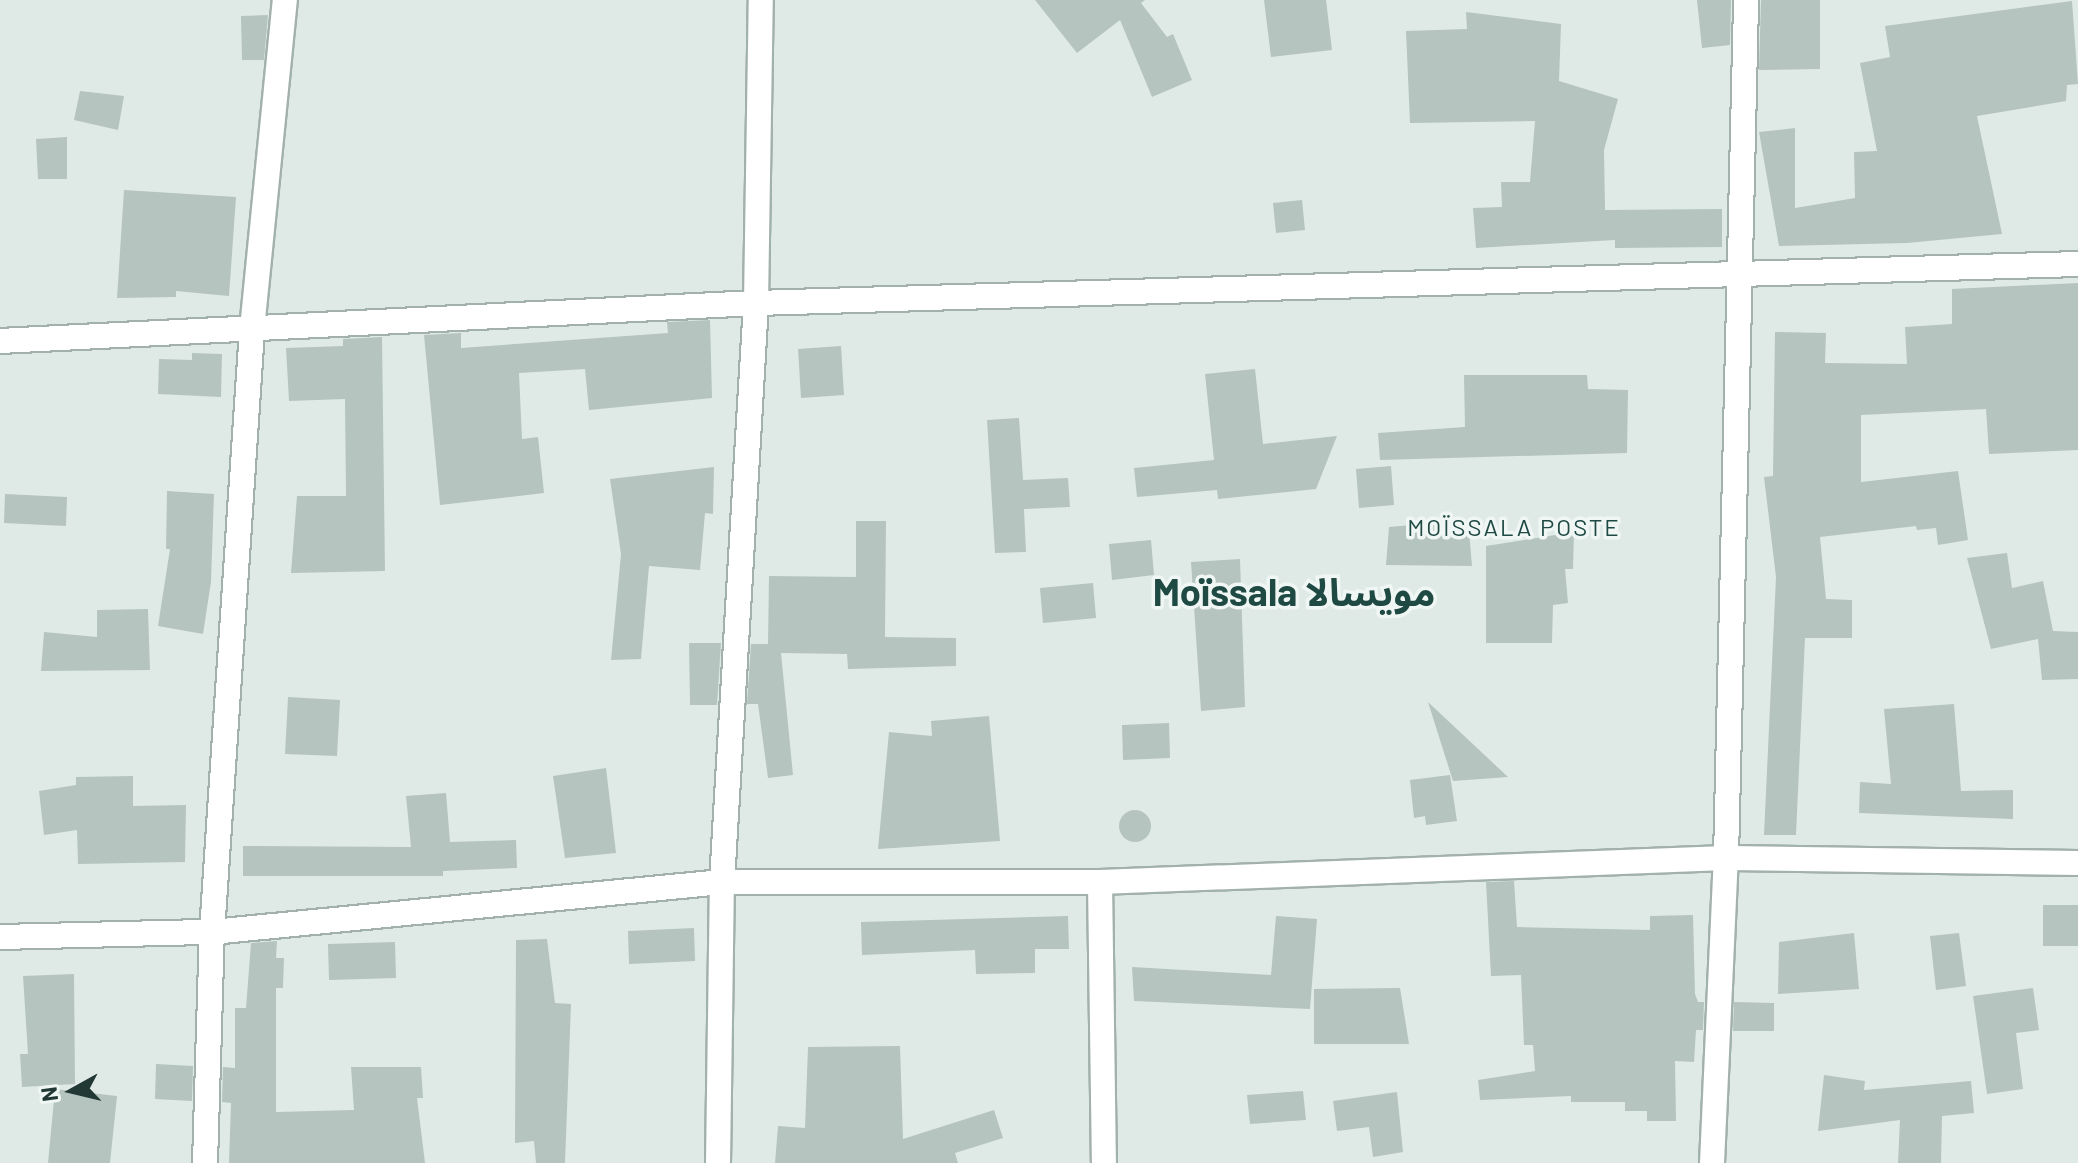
<!DOCTYPE html>
<html>
<head>
<meta charset="utf-8">
<style>
  body { margin:0 }
  #map { position:relative; width:2078px; height:1163px; overflow:hidden; background:#dfeae6; font-family:Barlow,"Noto Sans Arabic",sans-serif }
  div>[style] { position:absolute }
  .building>* { inset:0; background:#b5c4bf }
  .round { border-radius:50% }
  .roads { filter:drop-shadow(2px 0 #a2b1ad) drop-shadow(-2px 0 #a2b1ad) drop-shadow(0 2px #a2b1ad) drop-shadow(0 -2px #a2b1ad) }
  .minor>* { height:24px; margin:-12px; padding:0 12px; transform-origin:12px; border-radius:12px; background:#fff }
  span { translate:-50% -50%; white-space:nowrap; text-align:center; line-height:1.15; -webkit-text-stroke:7px #eff6f3; paint-order:stroke }
  .neighbourhood-label { font-size:24px; color:#1f4943; letter-spacing:2px }
  .town-label { font-size:38px; color:#1f4943; font-weight:700 }
  .north { position:absolute; left:32px; top:1051px; width:80px; height:80px; -webkit-text-stroke:6px #eff6f3; paint-order:stroke; rotate:262deg; font-size:22px; font-weight:700; line-height:32px; text-align:center; color:#213834 }
  .north::after { content:''; display:block; margin:auto; width:28px; height:36px; background:#213834; clip-path:polygon(50% 0,100% 100%,50% 72%,0 100%) }
</style>
</head>
<body>
<div id="map">
  <div class="building">
    <i style="clip-path:polygon(1035px 0,1145px 0,1141px 3px,1167px 37px,1173px 34px,1192px 80px,1152px 97px,1120px 20px,1077px 53px)"></i>
    <i style="clip-path:polygon(1264px 0,1326px 0,1332px 50px,1271px 57px)"></i>
    <i style="clip-path:polygon(1697px 0,1731px 0,1730px 45px,1702px 48px)"></i>
    <i style="clip-path:polygon(1761px 0,1820px 0,1820px 69px,1759px 70px)"></i>
    <i style="clip-path:polygon(2072px 1px,2078px 84px,2067px 85px,2066px 101px,1977px 116px,2002px 234px,1907px 243px,1779px 246px,1759px 132px,1795px 128px,1795px 208px,1855px 198px,1854px 152px,1877px 151px,1860px 63px,1890px 57px,1885px 26px)"></i>
    <i style="clip-path:polygon(1466px 12px,1561px 24px,1559px 81px,1618px 99px,1604px 150px,1605px 210px,1722px 209px,1722px 247px,1615px 248px,1615px 240px,1476px 248px,1473px 208px,1502px 207px,1501px 182px,1530px 182px,1535px 121px,1410px 123px,1406px 31px,1467px 29px)"></i>
    <i style="clip-path:polygon(268px 15px,264px 60px,242px 60px,241px 16px)"></i>
    <i style="clip-path:polygon(80px 91px,124px 96px,118px 130px,74px 120px)"></i>
    <i style="clip-path:polygon(67px 137px,67px 179px,38px 179px,36px 139px)"></i>
    <i style="clip-path:polygon(124px 190px,236px 197px,229px 296px,176px 291px,176px 297px,117px 298px)"></i>
    <i style="clip-path:polygon(1302px 200px,1305px 230px,1276px 233px,1273px 203px)"></i>
    <i style="clip-path:polygon(2078px 283px,2078px 450px,1989px 454px,1986px 409px,1861px 415px,1861px 482px,1958px 471px,1968px 540px,1938px 545px,1936px 528px,1917px 530px,1916px 526px,1820px 537px,1826px 599px,1852px 600px,1852px 638px,1805px 638px,1796px 835px,1764px 835px,1776px 577px,1764px 477px,1773px 476px,1775px 332px,1826px 333px,1825px 363px,1907px 364px,1905px 327px,1952px 324px,1952px 289px)"></i>
    <i style="clip-path:polygon(710px 320px,712px 398px,589px 410px,585px 369px,519px 373px,522px 439px,538px 437px,544px 493px,440px 505px,424px 335px,461px 333px,461px 348px,668px 333px,667px 322px)"></i>
    <i style="clip-path:polygon(382px 337px,385px 571px,291px 573px,297px 496px,346px 496px,345px 399px,289px 401px,286px 348px,343px 346px,343px 339px)"></i>
    <i style="clip-path:polygon(841px 346px,844px 395px,801px 398px,798px 349px)"></i>
    <i style="clip-path:polygon(192px 353px,222px 354px,221px 397px,158px 394px,159px 359px,192px 360px)"></i>
    <i style="clip-path:polygon(1255px 369px,1263px 444px,1337px 436px,1316px 489px,1218px 499px,1217px 490px,1137px 497px,1134px 468px,1214px 460px,1205px 374px)"></i>
    <i style="clip-path:polygon(1464px 375px,1587px 375px,1588px 389px,1628px 390px,1627px 453px,1380px 460px,1378px 433px,1465px 427px)"></i>
    <i style="clip-path:polygon(1019px 418px,1023px 480px,1068px 478px,1070px 507px,1024px 509px,1026px 552px,995px 553px,987px 420px)"></i>
    <i style="clip-path:polygon(1391px 466px,1394px 505px,1359px 508px,1356px 469px)"></i>
    <i style="clip-path:polygon(714px 467px,713px 514px,705px 513px,700px 570px,649px 566px,641px 659px,611px 660px,621px 554px,610px 479px)"></i>
    <i style="clip-path:polygon(167px 491px,214px 494px,211px 582px,203px 634px,158px 626px,170px 549px,166px 549px)"></i>
    <i style="clip-path:polygon(5px 494px,67px 497px,66px 526px,4px 523px)"></i>
    <i style="clip-path:polygon(1468px 520px,1472px 566px,1386px 565px,1389px 527px)"></i>
    <i style="clip-path:polygon(856px 521px,886px 521px,885px 637px,956px 638px,956px 666px,848px 669px,847px 654px,781px 653px,793px 775px,768px 778px,758px 704px,747px 704px,751px 644px,768px 644px,769px 576px,856px 577px)"></i>
    <i style="clip-path:polygon(1574px 532px,1573px 569px,1565px 569px,1568px 603px,1553px 605px,1552px 643px,1486px 643px,1486px 546px)"></i>
    <i style="clip-path:polygon(1151px 540px,1154px 575px,1112px 580px,1109px 544px)"></i>
    <i style="clip-path:polygon(2007px 553px,2012px 588px,2043px 581px,2053px 631px,2078px 632px,2078px 679px,2042px 680px,2038px 639px,1991px 649px,1967px 558px)"></i>
    <i style="clip-path:polygon(1240px 559px,1245px 707px,1201px 711px,1191px 562px)"></i>
    <i style="clip-path:polygon(1093px 583px,1096px 618px,1043px 623px,1040px 588px)"></i>
    <i style="clip-path:polygon(148px 609px,150px 670px,41px 671px,44px 632px,97px 637px,97px 610px)"></i>
    <i style="clip-path:polygon(689px 643px,721px 643px,717px 705px,690px 705px)"></i>
    <i style="clip-path:polygon(288px 697px,340px 700px,337px 756px,285px 754px)"></i>
    <i style="clip-path:polygon(1428px 702px,1508px 777px,1453px 781px)"></i>
    <i style="clip-path:polygon(1954px 704px,1961px 791px,2013px 790px,2013px 819px,1859px 813px,1860px 782px,1891px 784px,1884px 709px)"></i>
    <i style="clip-path:polygon(989px 716px,1000px 841px,878px 849px,889px 732px,932px 736px,931px 721px)"></i>
    <i style="clip-path:polygon(1169px 723px,1170px 758px,1123px 760px,1122px 725px)"></i>
    <i style="clip-path:polygon(606px 768px,616px 853px,565px 858px,553px 776px)"></i>
    <i style="clip-path:polygon(1450px 775px,1457px 821px,1426px 825px,1425px 816px,1414px 818px,1410px 780px)"></i>
    <i style="clip-path:polygon(133px 776px,133px 806px,186px 805px,185px 862px,78px 864px,77px 830px,44px 835px,39px 791px,76px 785px,76px 777px)"></i>
    <i style="clip-path:polygon(446px 793px,450px 842px,516px 840px,517px 868px,443px 871px,443px 876px,243px 876px,243px 846px,411px 847px,406px 796px)"></i>
    <i class="round" style="left:1119px;top:810px;width:32px;height:32px"></i>
    <i style="clip-path:polygon(1514px 881px,1517px 927px,1650px 930px,1650px 916px,1693px 915px,1695px 994px,1698px 1002px,1704px 1002px,1703px 1030px,1696px 1030px,1694px 1062px,1675px 1061px,1676px 1121px,1647px 1121px,1647px 1111px,1625px 1111px,1625px 1102px,1571px 1102px,1571px 1096px,1480px 1100px,1478px 1080px,1535px 1071px,1533px 1045px,1524px 1045px,1521px 975px,1491px 976px,1486px 882px)"></i>
    <i style="clip-path:polygon(2043px 905px,2078px 905px,2078px 946px,2043px 946px)"></i>
    <i style="clip-path:polygon(1068px 916px,1069px 949px,1035px 949px,1035px 973px,976px 974px,975px 950px,862px 955px,861px 922px)"></i>
    <i style="clip-path:polygon(1276px 916px,1317px 919px,1310px 1009px,1134px 1001px,1132px 967px,1271px 975px)"></i>
    <i style="clip-path:polygon(694px 928px,695px 961px,629px 964px,628px 931px)"></i>
    <i style="clip-path:polygon(1854px 933px,1859px 989px,1778px 994px,1779px 942px)"></i>
    <i style="clip-path:polygon(1959px 933px,1966px 986px,1936px 990px,1930px 936px)"></i>
    <i style="clip-path:polygon(547px 939px,555px 1003px,571px 1004px,565px 1163px,536px 1163px,534px 1141px,515px 1143px,516px 940px)"></i>
    <i style="clip-path:polygon(277px 941px,276px 958px,284px 958px,283px 988px,276px 988px,276px 1112px,354px 1110px,351px 1067px,421px 1067px,423px 1098px,417px 1098px,425px 1163px,229px 1163px,231px 1103px,222px 1102px,223px 1067px,235px 1068px,235px 1008px,246px 1008px,251px 943px)"></i>
    <i style="clip-path:polygon(395px 942px,396px 978px,329px 980px,328px 944px)"></i>
    <i style="clip-path:polygon(74px 974px,75px 1084px,22px 1087px,20px 1054px,28px 1054px,23px 976px)"></i>
    <i style="clip-path:polygon(1400px 988px,1409px 1044px,1314px 1044px,1314px 989px)"></i>
    <i style="clip-path:polygon(2033px 988px,2039px 1030px,2016px 1033px,2023px 1089px,1987px 1094px,1973px 996px)"></i>
    <i style="clip-path:polygon(1734px 1002px,1774px 1003px,1774px 1031px,1733px 1031px)"></i>
    <i style="clip-path:polygon(900px 1046px,903px 1139px,994px 1110px,1003px 1138px,955px 1153px,958px 1163px,775px 1163px,778px 1126px,805px 1128px,808px 1047px)"></i>
    <i style="clip-path:polygon(156px 1064px,193px 1066px,192px 1101px,155px 1099px)"></i>
    <i style="clip-path:polygon(1824px 1075px,1865px 1081px,1864px 1090px,1971px 1081px,1974px 1113px,1942px 1116px,1941px 1163px,1898px 1163px,1900px 1120px,1818px 1131px)"></i>
    <i style="clip-path:polygon(55px 1089px,117px 1096px,110px 1163px,48px 1163px)"></i>
    <i style="clip-path:polygon(1303px 1091px,1306px 1120px,1250px 1124px,1247px 1095px)"></i>
    <i style="clip-path:polygon(1397px 1092px,1403px 1152px,1373px 1157px,1369px 1127px,1337px 1131px,1333px 1101px)"></i>
  </div>
  <div class="roads">
    <div class="minor">
      <i style="left:0;top:341px;width:757px;rotate:-2.88deg"></i>
      <i style="left:756px;top:303px;width:1323px;rotate:-1.69deg"></i>
      <i style="left:1100px;top:882px;width:281px;rotate:89.2deg"></i>
      <i style="left:0;top:937px;width:212px;rotate:-1.4deg"></i>
      <i style="left:212px;top:932px;width:512px;rotate:-5.6deg"></i>
      <i style="left:722px;top:882px;width:378px"></i>
      <i style="left:1100px;top:882px;width:626px;rotate:-2.2deg"></i>
      <i style="left:1726px;top:858px;width:352px;rotate:0.8deg"></i>
      <i style="left:205px;top:1163px;width:231px;rotate:-88.3deg"></i>
      <i style="left:212px;top:932px;width:604px;rotate:-86.2deg"></i>
      <i style="left:252px;top:329px;width:331px;rotate:-84.3deg"></i>
      <i style="left:718px;top:1163px;width:281px;rotate:-89.2deg"></i>
      <i style="left:722px;top:882px;width:580px;rotate:-86.64deg"></i>
      <i style="left:756px;top:303px;width:303px;rotate:-89.1deg"></i>
      <i style="left:1712px;top:1163px;width:305px;rotate:-87.4deg"></i>
      <i style="left:1726px;top:858px;width:858px;rotate:-88.66deg"></i>
    </div>
  </div>
  <div class="neighbourhood-label">
    <span style="left:1514px;top:527px">MOÏSSALA POSTE</span>
  </div>
  <div class="town-label">
    <span style="left:1294px;top:592px">Moïssala مويسالا</span>
  </div>
  <div class="north">N</div>
</div>
</body>
</html>
